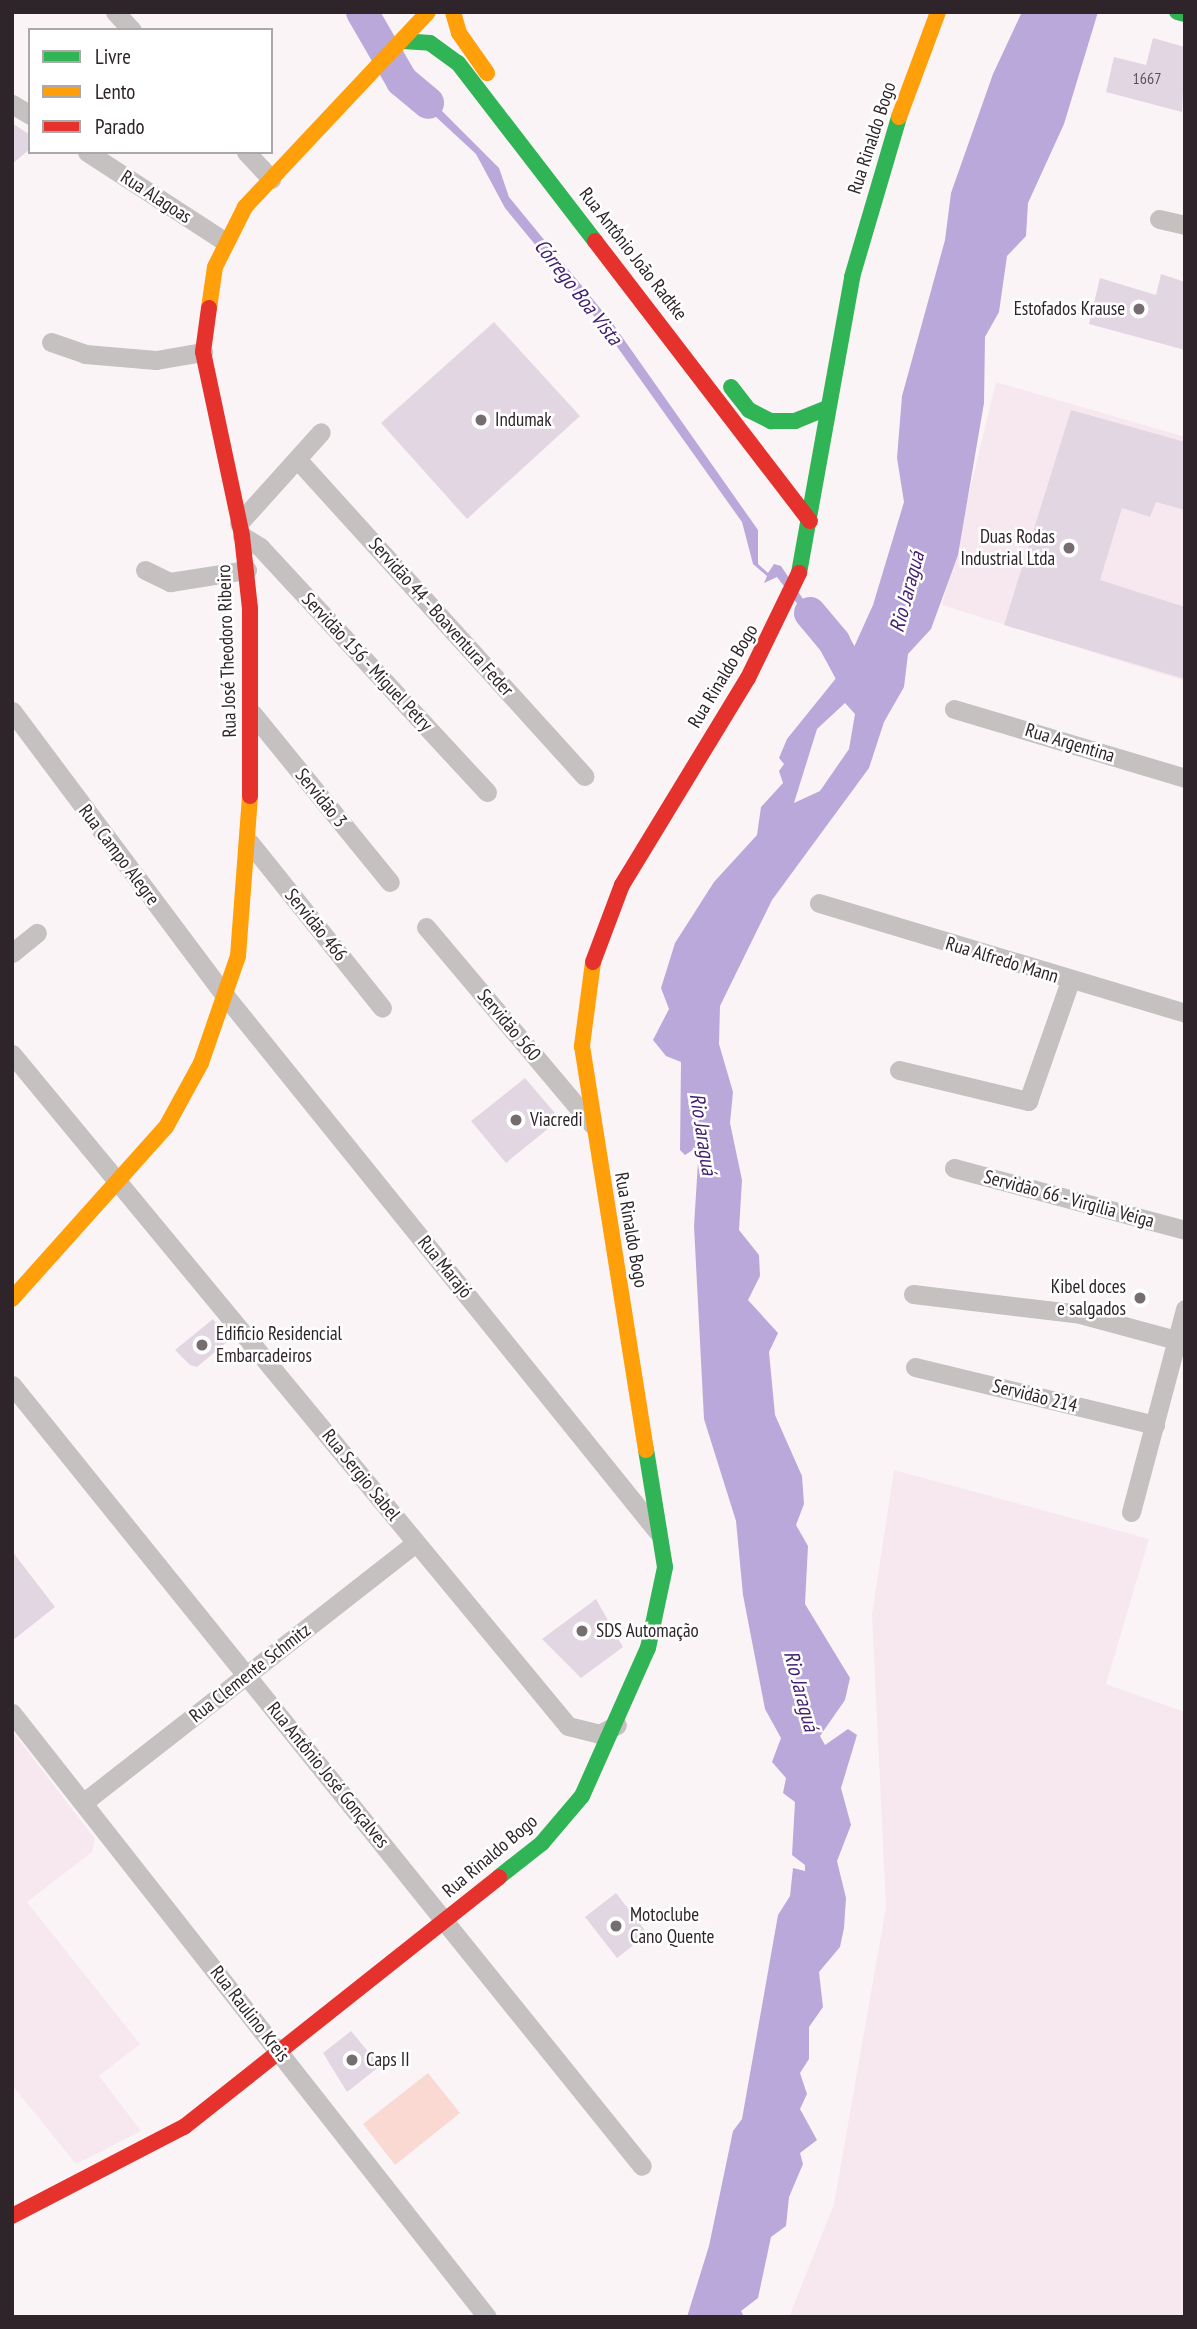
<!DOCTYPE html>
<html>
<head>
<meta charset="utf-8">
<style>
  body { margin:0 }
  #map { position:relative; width:1197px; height:2329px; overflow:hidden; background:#faf4f7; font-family:"PT Sans Narrow",sans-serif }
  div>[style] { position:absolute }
  .built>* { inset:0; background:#f7e8ef }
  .green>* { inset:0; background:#f9d9d2 }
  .water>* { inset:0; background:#baa8da }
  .river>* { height:32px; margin:-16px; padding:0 16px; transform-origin:16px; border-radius:16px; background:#baa8da }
  .building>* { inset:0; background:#e3d6e3 }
  .street>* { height:19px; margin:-9.5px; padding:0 9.5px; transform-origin:9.5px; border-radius:9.5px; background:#c5c1c1 }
  .fast>* { height:16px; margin:-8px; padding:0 8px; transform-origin:8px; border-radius:8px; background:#30b455 }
  .slow>* { height:16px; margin:-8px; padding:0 8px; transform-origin:8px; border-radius:8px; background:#ff9f0a }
  .jam>* { height:16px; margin:-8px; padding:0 8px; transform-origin:8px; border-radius:8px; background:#e5322d }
  .dots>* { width:19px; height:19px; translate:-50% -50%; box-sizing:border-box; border:4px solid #fff; border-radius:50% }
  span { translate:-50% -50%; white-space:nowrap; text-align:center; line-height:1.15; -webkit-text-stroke:5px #fff; paint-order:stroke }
  .number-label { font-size:16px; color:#5c5058 }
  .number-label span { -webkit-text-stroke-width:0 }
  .street-label { font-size:19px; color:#2f2429 }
  .poi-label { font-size:19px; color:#2f2429 }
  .right { translate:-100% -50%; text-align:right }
  .left { translate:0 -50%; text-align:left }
  .water-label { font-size:21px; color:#421d70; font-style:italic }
  .frame { position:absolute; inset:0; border:14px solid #2f2429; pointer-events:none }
  .legend { position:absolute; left:28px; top:28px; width:245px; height:126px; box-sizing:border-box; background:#fff; border:2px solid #aca7a9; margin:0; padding:9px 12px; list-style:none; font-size:21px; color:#2f2429 }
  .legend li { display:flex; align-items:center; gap:14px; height:35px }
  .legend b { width:35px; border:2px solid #aca7a9 }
</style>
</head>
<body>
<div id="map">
  <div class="built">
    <i style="clip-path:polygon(996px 382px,1185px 437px,1185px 681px,942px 605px)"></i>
    <i style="clip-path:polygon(894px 1470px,1149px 1539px,1106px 1684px,1185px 1712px,1185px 2317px,789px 2317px,834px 2204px,886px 1907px,872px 1615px)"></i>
    <i style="clip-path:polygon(12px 1731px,95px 1839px,92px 1852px,27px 1902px,140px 2044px,99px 2076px,141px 2131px,76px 2164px,12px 2085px)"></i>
  </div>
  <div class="green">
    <i style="clip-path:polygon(428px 2073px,460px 2113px,395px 2165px,363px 2124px)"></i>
  </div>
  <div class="water">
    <i style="clip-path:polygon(evenodd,1022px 12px,1098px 12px,1064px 124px,1028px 203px,1026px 236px,1007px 256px,999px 312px,985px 337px,984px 403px,958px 555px,931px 629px,908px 654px,904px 687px,884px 722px,869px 768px,772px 900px,720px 1006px,719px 1044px,733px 1092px,730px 1123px,742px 1180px,739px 1230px,759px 1255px,760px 1276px,748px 1300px,778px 1333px,769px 1352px,775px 1415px,802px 1476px,804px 1504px,796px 1525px,808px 1546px,805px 1604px,850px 1678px,845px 1700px,820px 1736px,825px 1745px,848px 1729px,857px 1735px,841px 1788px,851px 1825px,837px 1861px,846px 1898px,844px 1928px,840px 1947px,819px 1972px,823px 2007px,809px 2027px,809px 2059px,800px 2073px,807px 2094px,800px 2109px,817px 2140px,800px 2153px,803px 2164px,789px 2197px,786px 2226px,771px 2237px,758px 2298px,741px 2311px,744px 2317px,687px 2317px,709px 2246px,733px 2131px,742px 2119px,778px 1915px,790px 1896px,793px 1868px,805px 1871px,805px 1865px,792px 1855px,795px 1802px,783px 1793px,786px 1778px,772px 1762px,781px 1738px,765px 1709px,743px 1595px,736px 1521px,704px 1419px,694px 1226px,699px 1146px,685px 1155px,680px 1150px,681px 1062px,666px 1056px,653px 1040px,669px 1009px,661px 988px,675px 943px,714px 882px,757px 835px,761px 807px,783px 783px,779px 771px,784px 764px,779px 758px,787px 739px,845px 667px,873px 605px,904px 502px,897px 458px,902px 396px,945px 240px,951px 193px,993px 74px,1022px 12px,845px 703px,855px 714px,849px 749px,820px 791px,794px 803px,817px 729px,845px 703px)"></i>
    <i style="clip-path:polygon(402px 71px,499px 168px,509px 197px,613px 324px,758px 530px,758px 564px,768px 573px,774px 564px,781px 566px,811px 611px,808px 618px,777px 577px,764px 583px,767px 576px,753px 564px,742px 522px,603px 327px,505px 208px,476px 154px,394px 78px)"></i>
  </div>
  <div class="river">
    <i style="left:362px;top:12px;width:80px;rotate:59.9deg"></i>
    <i style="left:402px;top:81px;width:34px;rotate:40deg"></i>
    <i style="left:810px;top:613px;width:38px;rotate:50deg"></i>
    <i style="left:834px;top:642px;width:69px;rotate:61.6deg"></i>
  </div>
  <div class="building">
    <i style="clip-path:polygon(1153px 38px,1185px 47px,1182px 112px,1106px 92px,1114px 57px,1146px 65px)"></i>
    <i style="clip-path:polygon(12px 123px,30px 135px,30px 149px,12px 164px)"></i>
    <i style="clip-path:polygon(1161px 274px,1185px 282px,1185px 350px,1089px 324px,1100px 278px,1156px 295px)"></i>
    <i style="clip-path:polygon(494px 322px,580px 416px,467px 519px,381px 423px)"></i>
    <i style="clip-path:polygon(1071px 410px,1185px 442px,1185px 510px,1156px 502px,1150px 517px,1122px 508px,1100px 580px,1185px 607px,1185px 679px,1004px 625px)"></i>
    <i style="clip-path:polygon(525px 1078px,560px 1119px,506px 1163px,471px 1121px)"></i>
    <i style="clip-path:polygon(213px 1319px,228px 1341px,197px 1367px,190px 1365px,175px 1350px)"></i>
    <i style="clip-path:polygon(12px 1551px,55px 1607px,12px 1641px)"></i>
    <i style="clip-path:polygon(596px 1599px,623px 1647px,581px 1678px,542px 1639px)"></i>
    <i style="clip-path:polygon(616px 1893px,648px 1934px,617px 1958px,585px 1917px)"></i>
    <i style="clip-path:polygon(351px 2031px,380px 2066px,347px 2092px,323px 2053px)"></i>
  </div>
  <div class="street">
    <i style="left:115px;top:12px;width:25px;rotate:47deg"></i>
    <i style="left:12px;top:104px;width:21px;rotate:31deg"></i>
    <i style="left:87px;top:152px;width:163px;rotate:33deg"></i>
    <i style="left:246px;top:152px;width:37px;rotate:47deg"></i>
    <i style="left:1159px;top:219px;width:27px;rotate:13deg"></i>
    <i style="left:51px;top:342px;width:36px;rotate:19deg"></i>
    <i style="left:85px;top:354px;width:71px;rotate:4.8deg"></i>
    <i style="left:156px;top:360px;width:48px;rotate:-9.7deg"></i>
    <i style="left:297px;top:459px;width:428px;rotate:47.8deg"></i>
    <i style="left:239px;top:523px;width:122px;rotate:-48deg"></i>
    <i style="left:242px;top:536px;width:21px;rotate:31deg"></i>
    <i style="left:260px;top:547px;width:334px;rotate:47.2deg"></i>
    <i style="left:145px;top:570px;width:28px;rotate:26deg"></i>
    <i style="left:170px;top:582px;width:78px;rotate:-8.9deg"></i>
    <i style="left:954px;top:709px;width:241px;rotate:16.6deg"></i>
    <i style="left:12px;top:711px;width:359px;rotate:53.2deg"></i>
    <i style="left:227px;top:998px;width:685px;rotate:51.1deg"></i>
    <i style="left:252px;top:713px;width:218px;rotate:50.8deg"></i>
    <i style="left:250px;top:843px;width:211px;rotate:51.3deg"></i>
    <i style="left:819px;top:903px;width:382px;rotate:16.7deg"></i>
    <i style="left:426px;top:927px;width:258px;rotate:49.9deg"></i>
    <i style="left:12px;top:953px;width:32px;rotate:-39deg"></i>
    <i style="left:12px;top:1054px;width:872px;rotate:50.4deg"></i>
    <i style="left:568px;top:1726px;width:32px;rotate:14deg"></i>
    <i style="left:599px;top:1734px;width:20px;rotate:-27deg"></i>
    <i style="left:899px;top:1070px;width:133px;rotate:13.5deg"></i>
    <i style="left:1028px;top:1101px;width:127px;rotate:-70.7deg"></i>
    <i style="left:954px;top:1168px;width:239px;rotate:15deg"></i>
    <i style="left:913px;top:1294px;width:168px;rotate:6.8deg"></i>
    <i style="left:1080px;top:1314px;width:99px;rotate:15.2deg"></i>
    <i style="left:915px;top:1367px;width:247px;rotate:13.6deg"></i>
    <i style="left:12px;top:1385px;width:1003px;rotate:51.11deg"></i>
    <i style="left:1131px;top:1512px;width:210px;rotate:-75.1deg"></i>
    <i style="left:12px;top:1713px;width:768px;rotate:51.82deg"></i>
    <i style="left:84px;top:1802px;width:421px;rotate:-38deg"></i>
  </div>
  <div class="fast">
    <i style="left:1177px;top:12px;width:8px;rotate:14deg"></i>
    <i style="left:403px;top:41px;width:27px;rotate:4deg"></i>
    <i style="left:430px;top:43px;width:34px;rotate:36deg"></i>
    <i style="left:458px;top:63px;width:225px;rotate:52.4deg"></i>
    <i style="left:731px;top:387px;width:29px;rotate:52deg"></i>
    <i style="left:749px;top:410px;width:25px;rotate:27deg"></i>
    <i style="left:771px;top:421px;width:24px"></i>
    <i style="left:795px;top:421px;width:35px;rotate:-22deg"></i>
    <i style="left:799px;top:573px;width:301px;rotate:-79.8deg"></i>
    <i style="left:852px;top:277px;width:167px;rotate:-73.6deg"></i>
    <i style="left:499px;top:1877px;width:55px;rotate:-38.3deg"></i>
    <i style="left:542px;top:1843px;width:62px;rotate:-49.6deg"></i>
    <i style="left:582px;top:1796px;width:162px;rotate:-66deg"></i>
    <i style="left:648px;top:1648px;width:83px;rotate:-78.1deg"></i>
    <i style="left:665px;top:1567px;width:119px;rotate:-99.2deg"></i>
  </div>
  <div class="slow">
    <i style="left:453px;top:12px;width:22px;rotate:74deg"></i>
    <i style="left:459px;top:33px;width:49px;rotate:55deg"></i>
    <i style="left:899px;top:117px;width:112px;rotate:-69.6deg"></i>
    <i style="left:209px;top:308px;width:41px;rotate:-81.7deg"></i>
    <i style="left:215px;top:267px;width:67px;rotate:-63.4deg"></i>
    <i style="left:245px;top:207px;width:267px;rotate:-46.8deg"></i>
    <i style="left:593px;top:962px;width:85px;rotate:97.5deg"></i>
    <i style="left:582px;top:1046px;width:409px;rotate:81deg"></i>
    <i style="left:12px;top:1299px;width:231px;rotate:-48.2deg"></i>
    <i style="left:166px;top:1127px;width:73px;rotate:-61.3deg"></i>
    <i style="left:201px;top:1063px;width:113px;rotate:-70.9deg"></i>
    <i style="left:238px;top:956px;width:160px;rotate:-85.7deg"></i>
  </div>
  <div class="jam">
    <i style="left:595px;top:241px;width:353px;rotate:52.5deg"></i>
    <i style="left:209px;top:308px;width:44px;rotate:97.8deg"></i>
    <i style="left:203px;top:352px;width:188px;rotate:78deg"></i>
    <i style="left:242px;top:536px;width:73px;rotate:83.7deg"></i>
    <i style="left:250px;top:609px;width:187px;rotate:90deg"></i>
    <i style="left:593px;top:962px;width:82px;rotate:-69.4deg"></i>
    <i style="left:622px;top:885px;width:242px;rotate:-58.7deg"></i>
    <i style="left:748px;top:678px;width:117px;rotate:-64.1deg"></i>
    <i style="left:12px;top:2216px;width:194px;rotate:-27.4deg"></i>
    <i style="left:184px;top:2127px;width:402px;rotate:-38.4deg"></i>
  </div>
  <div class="dots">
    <i style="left:1139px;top:309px;background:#766d71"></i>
    <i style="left:481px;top:420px;background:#766d71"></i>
    <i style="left:1069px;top:548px;background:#766d71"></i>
    <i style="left:516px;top:1120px;background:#766d71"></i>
    <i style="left:1140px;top:1298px;background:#766d71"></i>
    <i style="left:202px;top:1345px;background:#766d71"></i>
    <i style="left:582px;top:1631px;background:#766d71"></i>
    <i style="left:616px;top:1926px;background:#766d71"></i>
    <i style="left:352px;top:2060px;background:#766d71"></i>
  </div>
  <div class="number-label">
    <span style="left:1147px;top:78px">1667</span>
  </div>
  <div class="street-label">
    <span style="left:872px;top:138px;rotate:-72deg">Rua Rinaldo Bogo</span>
    <span style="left:156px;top:197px;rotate:33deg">Rua Alagoas</span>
    <span style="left:633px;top:254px;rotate:52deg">Rua Antônio João Radtke</span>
    <span style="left:441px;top:617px;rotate:48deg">Servidão 44 - Boaventura Feder</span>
    <span style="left:227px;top:651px;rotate:-92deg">Rua José Theodoro Ribeiro</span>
    <span style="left:367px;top:662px;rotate:47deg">Servidão 156 - Miguel Petry</span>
    <span style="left:723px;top:676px;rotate:-59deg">Rua Rinaldo Bogo</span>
    <span style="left:1070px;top:743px;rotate:17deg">Rua Argentina</span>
    <span style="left:321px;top:798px;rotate:51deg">Servidão 3</span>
    <span style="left:119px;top:855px;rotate:53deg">Rua Campo Alegre</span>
    <span style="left:316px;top:925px;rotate:51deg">Servidão 466</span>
    <span style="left:1002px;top:960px;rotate:17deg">Rua Alfredo Mann</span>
    <span style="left:509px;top:1025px;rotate:50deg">Servidão 560</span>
    <span style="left:1069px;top:1199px;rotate:15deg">Servidão 66 - Virgilia Veiga</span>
    <span style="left:631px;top:1230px;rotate:80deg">Rua Rinaldo Bogo</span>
    <span style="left:445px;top:1267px;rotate:51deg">Rua Marajó</span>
    <span style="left:1035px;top:1396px;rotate:14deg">Servidão 214</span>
    <span style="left:361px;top:1475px;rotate:51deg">Rua Sergio Sabel</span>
    <span style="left:250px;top:1673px;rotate:-38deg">Rua Clemente Schmitz</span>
    <span style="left:328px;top:1775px;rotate:51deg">Rua Antônio José Gonçalves</span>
    <span style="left:490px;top:1856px;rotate:-40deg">Rua Rinaldo Bogo</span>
    <span style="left:250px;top:2014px;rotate:52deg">Rua Raulino Kreis</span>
  </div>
  <div class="poi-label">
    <span class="right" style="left:1125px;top:309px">Estofados Krause</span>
    <span class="left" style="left:495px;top:420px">Indumak</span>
    <span class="right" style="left:1055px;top:548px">Duas Rodas<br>Industrial Ltda</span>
    <span class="left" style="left:530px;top:1120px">Viacredi</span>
    <span class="right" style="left:1126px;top:1298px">Kibel doces<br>e salgados</span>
    <span class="left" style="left:216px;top:1345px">Edificio Residencial<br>Embarcadeiros</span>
    <span class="left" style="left:596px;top:1631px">SDS Automação</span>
    <span class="left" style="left:630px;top:1926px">Motoclube<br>Cano Quente</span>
    <span class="left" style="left:366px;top:2060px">Caps II</span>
  </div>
  <div class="water-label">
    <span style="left:578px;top:292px;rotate:52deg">Córrego Boa Vista</span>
    <span style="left:907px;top:592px;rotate:-75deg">Rio Jaraguá</span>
    <span style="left:703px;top:1134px;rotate:81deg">Rio Jaraguá</span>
    <span style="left:801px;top:1691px;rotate:75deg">Rio Jaraguá</span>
  </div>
  <div class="frame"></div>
  <ul class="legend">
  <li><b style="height:9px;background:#30b455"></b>Livre</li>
  <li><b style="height:9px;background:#ff9f0a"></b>Lento</li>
  <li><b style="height:9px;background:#e5322d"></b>Parado</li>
  </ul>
</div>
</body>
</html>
